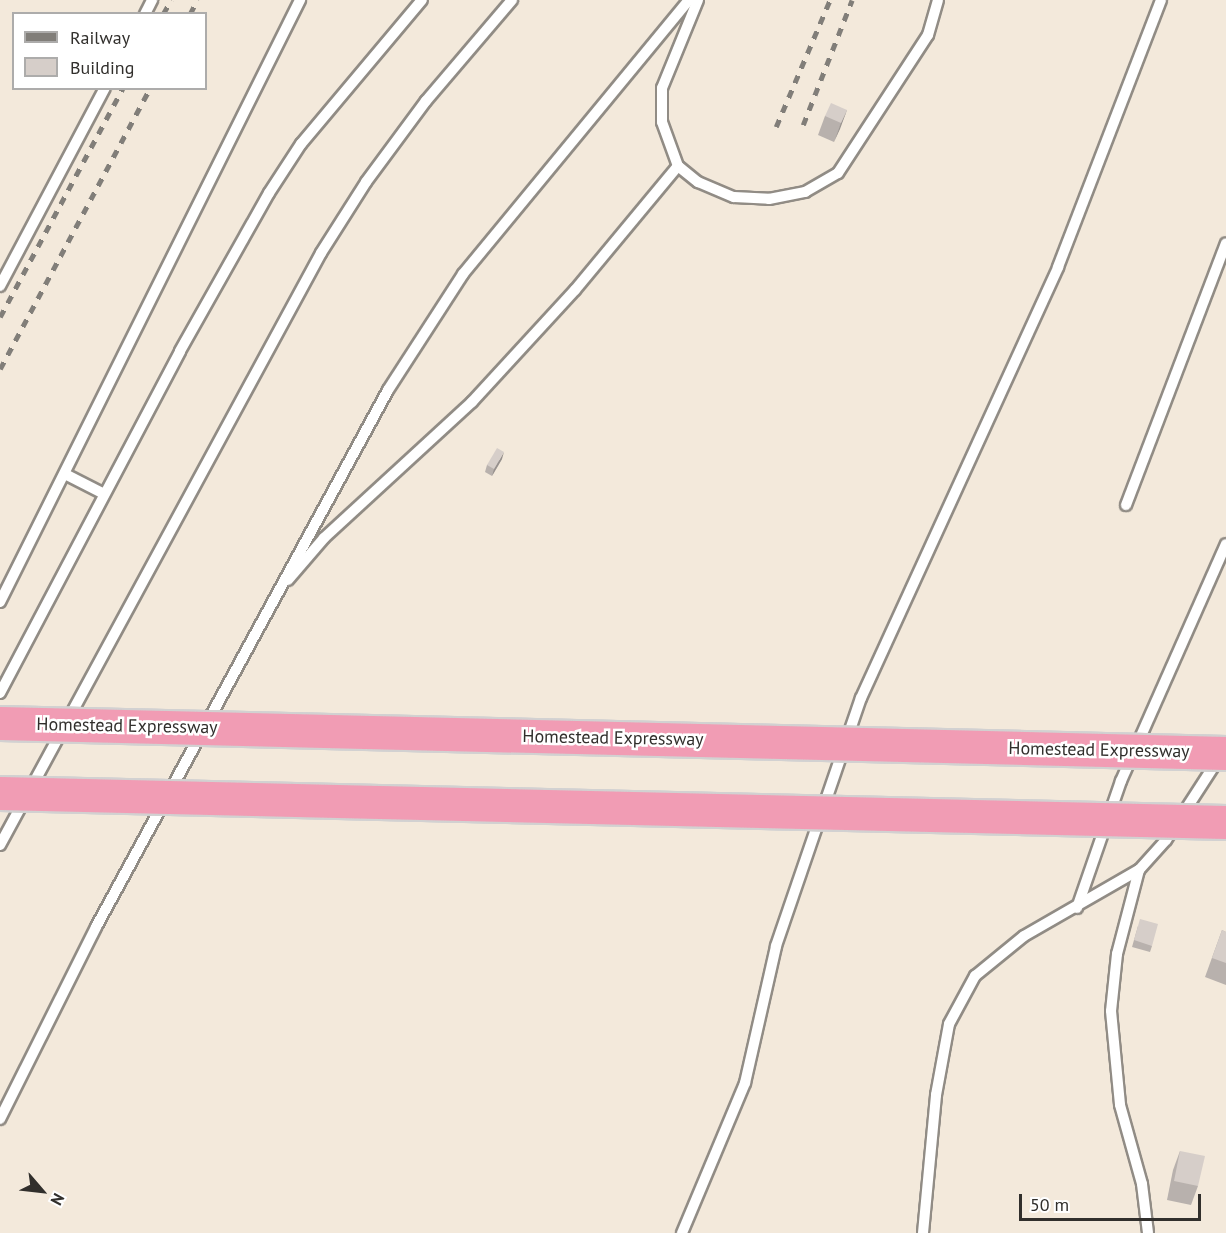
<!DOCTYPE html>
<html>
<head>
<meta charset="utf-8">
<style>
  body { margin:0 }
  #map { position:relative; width:1226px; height:1233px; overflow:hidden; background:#f9f3ec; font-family:"PT Sans",sans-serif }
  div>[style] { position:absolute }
  .built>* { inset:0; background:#f3e9db }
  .roads { filter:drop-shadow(2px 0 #918c85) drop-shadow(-2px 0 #918c85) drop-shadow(0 2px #918c85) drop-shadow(0 -2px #918c85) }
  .service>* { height:10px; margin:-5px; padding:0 5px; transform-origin:5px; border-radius:5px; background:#fff }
  .rail>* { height:4.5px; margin-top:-2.25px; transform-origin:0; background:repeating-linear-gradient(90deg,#817e79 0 8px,transparent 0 16px) }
  .bridges { filter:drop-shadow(2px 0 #d2d1d1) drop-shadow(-2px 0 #d2d1d1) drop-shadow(0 2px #d2d1d1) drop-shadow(0 -2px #d2d1d1) }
  .motorway-bridge>* { height:33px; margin:-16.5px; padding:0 16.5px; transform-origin:16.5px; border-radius:16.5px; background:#f19cb4 }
  .wall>* { inset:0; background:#b8b1ad }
  .shaded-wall>* { inset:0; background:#96908d }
  .building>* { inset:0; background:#d6cec9 }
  span { translate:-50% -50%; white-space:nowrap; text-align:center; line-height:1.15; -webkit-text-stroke:5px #fff; paint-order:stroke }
  .street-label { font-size:18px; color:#312f2c }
  .legend { position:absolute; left:12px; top:12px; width:195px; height:78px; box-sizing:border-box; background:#fff; border:2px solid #adacab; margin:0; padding:8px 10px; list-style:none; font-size:18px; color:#312f2c }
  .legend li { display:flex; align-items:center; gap:12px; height:30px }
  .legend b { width:30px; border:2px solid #adacab }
  .north { position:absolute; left:12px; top:1161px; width:60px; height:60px; -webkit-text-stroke:4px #fff; paint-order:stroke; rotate:118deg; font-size:16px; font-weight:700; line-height:24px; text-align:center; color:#312f2c }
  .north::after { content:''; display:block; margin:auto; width:21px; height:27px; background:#312f2c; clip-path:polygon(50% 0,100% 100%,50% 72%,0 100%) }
  .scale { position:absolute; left:1019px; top:1194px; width:182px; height:27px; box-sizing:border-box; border:3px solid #312f2c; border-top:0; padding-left:8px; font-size:18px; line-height:21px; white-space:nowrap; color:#312f2c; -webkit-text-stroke:4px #fff; paint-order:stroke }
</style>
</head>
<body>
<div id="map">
  <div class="built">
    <i style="clip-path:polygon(evenodd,0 0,1226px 0,1226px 1233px,0 1233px,0 0,14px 14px,206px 14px,206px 88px,14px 88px,14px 14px)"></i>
  </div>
  <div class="roads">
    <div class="service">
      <i style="left:698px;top:0;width:95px;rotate:112.2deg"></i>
      <i style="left:662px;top:88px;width:34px;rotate:90deg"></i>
      <i style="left:662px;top:122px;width:47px;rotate:70deg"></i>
      <i style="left:678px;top:166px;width:26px;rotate:39deg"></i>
      <i style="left:698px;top:182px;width:39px;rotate:23deg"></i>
      <i style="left:734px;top:197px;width:35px;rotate:3deg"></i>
      <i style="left:769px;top:199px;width:37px;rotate:-11deg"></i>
      <i style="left:805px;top:192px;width:38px;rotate:-30deg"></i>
      <i style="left:838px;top:173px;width:165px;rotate:-56.9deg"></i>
      <i style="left:928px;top:35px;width:36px;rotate:-74deg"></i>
      <i style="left:145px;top:14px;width:16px;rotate:-63deg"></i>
      <i style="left:0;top:286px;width:224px;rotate:-62.1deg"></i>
      <i style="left:65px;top:474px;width:44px;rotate:27.1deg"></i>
      <i style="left:1126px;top:505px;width:280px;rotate:-69.1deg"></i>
      <i style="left:288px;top:580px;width:55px;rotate:-49.4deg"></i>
      <i style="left:324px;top:538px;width:201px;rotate:-42.6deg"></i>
      <i style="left:472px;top:402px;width:152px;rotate:-47.4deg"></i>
      <i style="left:575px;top:290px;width:161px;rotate:-50.3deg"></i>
      <i style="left:0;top:602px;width:673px;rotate:-63.51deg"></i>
      <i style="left:0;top:693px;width:386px;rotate:-62.2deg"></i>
      <i style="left:180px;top:351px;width:181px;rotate:-60.6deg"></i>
      <i style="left:269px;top:193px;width:59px;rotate:-56.9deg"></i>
      <i style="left:301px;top:144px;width:188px;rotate:-50deg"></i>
      <i style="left:0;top:845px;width:673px;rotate:-61.53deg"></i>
      <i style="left:321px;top:253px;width:84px;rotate:-57.6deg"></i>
      <i style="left:366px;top:182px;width:101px;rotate:-53.5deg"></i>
      <i style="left:426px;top:101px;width:133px;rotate:-49.6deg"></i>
      <i style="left:1139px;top:870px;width:87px;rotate:104.7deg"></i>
      <i style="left:1117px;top:954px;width:57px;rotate:96deg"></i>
      <i style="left:1111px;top:1011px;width:94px;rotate:84.5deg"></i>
      <i style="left:1120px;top:1105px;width:82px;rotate:74.4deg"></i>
      <i style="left:1142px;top:1184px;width:49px;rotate:83deg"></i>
      <i style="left:1077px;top:908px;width:134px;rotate:-70.9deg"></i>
      <i style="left:1121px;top:781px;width:259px;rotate:-66.1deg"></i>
      <i style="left:0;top:1119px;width:215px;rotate:-63.4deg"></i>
      <i style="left:96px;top:927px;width:611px;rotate:-61.46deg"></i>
      <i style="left:388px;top:390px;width:138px;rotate:-57.1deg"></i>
      <i style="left:463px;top:274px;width:355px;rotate:-50.5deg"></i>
      <i style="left:682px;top:1233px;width:163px;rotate:-67.2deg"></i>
      <i style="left:745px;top:1083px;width:140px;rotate:-77.2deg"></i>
      <i style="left:776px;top:946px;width:262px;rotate:-71.1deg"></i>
      <i style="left:861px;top:698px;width:474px;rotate:-65.4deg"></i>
      <i style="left:1058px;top:267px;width:286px;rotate:-68.9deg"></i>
      <i style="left:923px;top:1233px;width:139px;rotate:-84.6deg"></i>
      <i style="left:936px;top:1095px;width:72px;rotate:-79.6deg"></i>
      <i style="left:949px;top:1024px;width:55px;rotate:-61.6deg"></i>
      <i style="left:975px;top:976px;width:63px;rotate:-39.2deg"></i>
      <i style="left:1024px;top:936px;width:133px;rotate:-29.9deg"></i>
      <i style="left:1139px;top:870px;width:40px;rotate:-48deg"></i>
      <i style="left:1166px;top:840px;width:98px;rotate:-57.1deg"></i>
    </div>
  </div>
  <div class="rail">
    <i style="left:163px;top:14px;width:16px;rotate:-60deg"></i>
    <i style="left:190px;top:14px;width:16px;rotate:-63deg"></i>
    <i style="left:803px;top:125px;width:134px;rotate:-68.6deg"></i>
    <i style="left:776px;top:127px;width:138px;rotate:-67deg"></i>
    <i style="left:0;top:317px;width:260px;rotate:-61.8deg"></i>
    <i style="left:0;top:369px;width:319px;rotate:-61.9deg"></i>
  </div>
  <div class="bridges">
    <div class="motorway-bridge">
      <i style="left:0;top:723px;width:1226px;rotate:1.4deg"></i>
      <i style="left:0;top:793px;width:1226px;rotate:1.36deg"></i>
    </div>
  </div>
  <div class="wall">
    <i style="clip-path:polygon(847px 110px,834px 142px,818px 135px,825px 116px)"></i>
    <i style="clip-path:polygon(502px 459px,492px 476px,485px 472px,487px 465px)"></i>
    <i style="clip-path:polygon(1138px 926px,1152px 946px,1150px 952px,1132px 947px)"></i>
    <i style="clip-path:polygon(1222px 930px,1226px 932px,1226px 985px,1205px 977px)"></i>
    <i style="clip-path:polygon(1180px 1151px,1198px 1186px,1191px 1205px,1167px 1200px,1173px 1170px)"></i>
  </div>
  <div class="shaded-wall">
    <i style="clip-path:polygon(847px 110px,840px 129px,834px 142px,841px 123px)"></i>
    <i style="clip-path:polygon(504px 452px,502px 459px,492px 476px,494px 469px)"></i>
  </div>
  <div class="building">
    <i style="clip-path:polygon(831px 103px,847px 110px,841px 123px,825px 116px)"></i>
    <i style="clip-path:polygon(497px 448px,504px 452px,494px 469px,487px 465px)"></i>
    <i style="clip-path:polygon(1140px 919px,1158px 924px,1152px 946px,1134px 940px)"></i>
    <i style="clip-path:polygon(1222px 930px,1226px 932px,1226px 963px,1212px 958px)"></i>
    <i style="clip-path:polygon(1180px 1151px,1205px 1156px,1198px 1186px,1174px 1181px)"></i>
  </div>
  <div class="street-label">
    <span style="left:127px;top:726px;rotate:1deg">Homestead Expressway</span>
    <span style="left:613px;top:738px;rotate:1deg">Homestead Expressway</span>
    <span style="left:1099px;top:750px;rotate:1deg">Homestead Expressway</span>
  </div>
  <ul class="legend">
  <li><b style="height:8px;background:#817e79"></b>Railway</li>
  <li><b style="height:16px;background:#d6cec9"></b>Building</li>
  </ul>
  <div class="north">N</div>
  <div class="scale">50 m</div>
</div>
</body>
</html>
